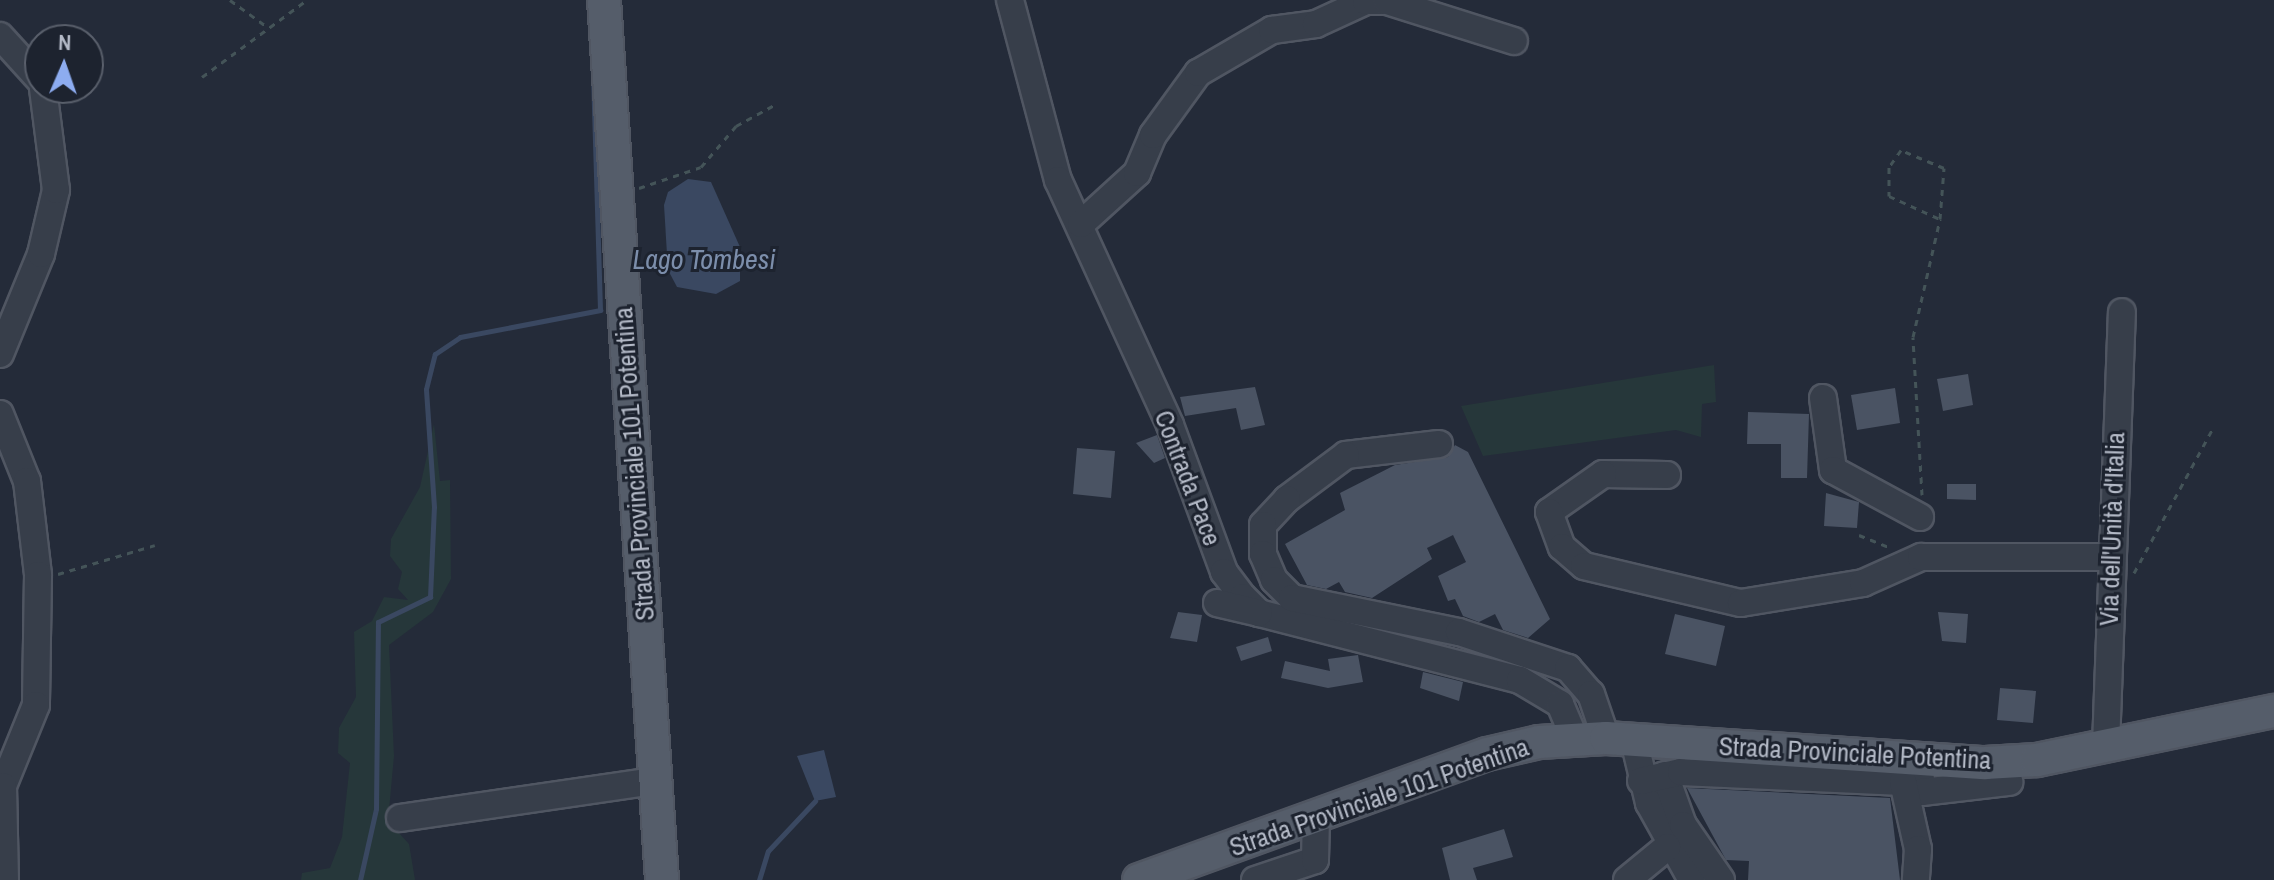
<!DOCTYPE html>
<html>
<head>
<meta charset="utf-8">
<style>
  body { margin:0 }
  #map { position:relative; width:2274px; height:880px; overflow:hidden; background:#242b39; font-family:"Archivo Narrow",sans-serif }
  div>[style] { position:absolute }
  .green>* { inset:0; background:#26373a }
  .water>* { inset:0; background:#3a4861 }
  .stream>* { height:5px; margin:-2.5px; padding:0 2.5px; transform-origin:2.5px; border-radius:2.5px; background:#3a4861 }
  .building>* { inset:0; background:#4a5363 }
  .path>* { height:3px; margin-top:-1.5px; transform-origin:0; background:repeating-linear-gradient(90deg,#445458 0 6px,transparent 0 12px) }
  .roads { filter:drop-shadow(2px 0 #505662) drop-shadow(-2px 0 #505662) drop-shadow(0 2px #505662) drop-shadow(0 -2px #505662) }
  .minor>* { height:26px; margin:-13px; padding:0 13px; transform-origin:13px; border-radius:13px; background:#373e4a }
  .major>* { height:32px; margin:-16px; padding:0 16px; transform-origin:16px; border-radius:16px; background:#555d6a }
  span { translate:-50% -50%; white-space:nowrap; text-align:center; line-height:1.15; -webkit-text-stroke:6px #1d232f; paint-order:stroke }
  .street-label { font-size:26px; color:#b3b9c6 }
  .water-label { font-size:28px; color:#7c8eab; font-style:italic }
  .north { position:absolute; left:24px; top:24px; width:80px; height:80px; box-sizing:border-box; background:#1d232f; border:2px solid #595f6b; border-radius:50%; rotate:2deg; font-size:22px; font-weight:700; line-height:32px; text-align:center; color:#b3b9c6 }
  .north::after { content:''; display:block; margin:auto; width:28px; height:36px; background:#8dacf0; clip-path:polygon(50% 0,100% 100%,50% 72%,0 100%) }
</style>
</head>
<body>
<div id="map">
  <div class="green">
    <i style="clip-path:polygon(1714px 365px,1716px 402px,1702px 404px,1701px 437px,1676px 430px,1483px 456px,1461px 406px)"></i>
    <i style="clip-path:polygon(434px 424px,440px 481px,450px 480px,451px 579px,433px 612px,389px 645px,394px 756px,388px 821px,409px 844px,415px 880px,301px 880px,302px 873px,330px 868px,342px 837px,350px 763px,338px 753px,339px 728px,356px 697px,354px 632px,372px 621px,384px 597px,408px 600px,398px 589px,402px 572px,390px 556px,391px 539px,420px 487px)"></i>
  </div>
  <div class="water">
    <i style="clip-path:polygon(688px 179px,711px 182px,740px 247px,740px 281px,716px 294px,677px 287px,668px 270px,664px 205px,668px 192px)"></i>
    <i style="clip-path:polygon(824px 750px,836px 797px,815px 801px,797px 756px)"></i>
  </div>
  <div class="stream">
    <i style="left:360px;top:880px;width:73px;rotate:-77.3deg"></i>
    <i style="left:376px;top:809px;width:187px;rotate:-89.4deg"></i>
    <i style="left:378px;top:622px;width:58px;rotate:-25.7deg"></i>
    <i style="left:430px;top:597px;width:90px;rotate:-87.5deg"></i>
    <i style="left:434px;top:507px;width:118px;rotate:-93.9deg"></i>
    <i style="left:426px;top:389px;width:36px;rotate:-76deg"></i>
    <i style="left:435px;top:354px;width:30px;rotate:-34deg"></i>
    <i style="left:460px;top:337px;width:143px;rotate:-10.9deg"></i>
    <i style="left:600px;top:310px;width:243px;rotate:-91.7deg"></i>
    <i style="left:759px;top:880px;width:30px;rotate:-73deg"></i>
    <i style="left:768px;top:851px;width:69px;rotate:-46.8deg"></i>
  </div>
  <div class="building">
    <i style="clip-path:polygon(1968px 374px,1973px 405px,1943px 411px,1937px 379px)"></i>
    <i style="clip-path:polygon(1255px 387px,1265px 425px,1241px 430px,1236px 408px,1185px 416px,1180px 397px)"></i>
    <i style="clip-path:polygon(1895px 388px,1900px 423px,1857px 430px,1851px 395px)"></i>
    <i style="clip-path:polygon(1748px 412px,1809px 414px,1807px 478px,1781px 478px,1781px 444px,1747px 444px)"></i>
    <i style="clip-path:polygon(1157px 435px,1165px 458px,1154px 463px,1136px 443px)"></i>
    <i style="clip-path:polygon(1455px 445px,1468px 452px,1550px 619px,1528px 638px,1503px 630px,1495px 614px,1479px 622px,1463px 616px,1455px 599px,1448px 601px,1438px 576px,1466px 562px,1453px 535px,1427px 548px,1432px 559px,1372px 598px,1345px 592px,1339px 582px,1326px 589px,1307px 585px,1285px 544px,1345px 510px,1340px 493px,1395px 465px,1448px 457px)"></i>
    <i style="clip-path:polygon(1077px 448px,1115px 451px,1111px 498px,1073px 494px)"></i>
    <i style="clip-path:polygon(1947px 484px,1976px 484px,1976px 500px,1947px 499px)"></i>
    <i style="clip-path:polygon(1826px 493px,1859px 502px,1857px 528px,1824px 526px)"></i>
    <i style="clip-path:polygon(1178px 612px,1202px 615px,1197px 642px,1170px 638px)"></i>
    <i style="clip-path:polygon(1938px 612px,1968px 614px,1966px 643px,1942px 641px)"></i>
    <i style="clip-path:polygon(1675px 614px,1725px 626px,1716px 666px,1665px 654px)"></i>
    <i style="clip-path:polygon(1268px 637px,1272px 651px,1241px 661px,1236px 647px)"></i>
    <i style="clip-path:polygon(1358px 655px,1363px 682px,1328px 688px,1281px 678px,1285px 661px,1330px 671px,1328px 659px)"></i>
    <i style="clip-path:polygon(1423px 672px,1463px 682px,1459px 701px,1420px 688px)"></i>
    <i style="clip-path:polygon(2000px 688px,2036px 691px,2033px 723px,1997px 720px)"></i>
    <i style="clip-path:polygon(1687px 788px,1890px 798px,1900px 880px,1748px 880px,1749px 861px,1726px 860px)"></i>
    <i style="clip-path:polygon(1504px 829px,1513px 857px,1473px 868px,1477px 880px,1450px 880px,1442px 848px)"></i>
  </div>
  <div class="path">
    <i style="left:230px;top:0;width:44px;rotate:35.8deg"></i>
    <i style="left:202px;top:77px;width:130px;rotate:-36.3deg"></i>
    <i style="left:639px;top:188px;width:65px;rotate:-18.7deg"></i>
    <i style="left:701px;top:167px;width:54px;rotate:-49.5deg"></i>
    <i style="left:736px;top:126px;width:46px;rotate:-28.8deg"></i>
    <i style="left:1922px;top:495px;width:158px;rotate:-93.3deg"></i>
    <i style="left:1913px;top:337px;width:121px;rotate:-77.1deg"></i>
    <i style="left:1940px;top:219px;width:51px;rotate:-85.5deg"></i>
    <i style="left:1944px;top:168px;width:47px;rotate:-157.3deg"></i>
    <i style="left:1901px;top:150px;width:21px;rotate:125deg"></i>
    <i style="left:1889px;top:167px;width:29px;rotate:90deg"></i>
    <i style="left:1889px;top:196px;width:56px;rotate:24.3deg"></i>
    <i style="left:1859px;top:535px;width:31px;rotate:22deg"></i>
    <i style="left:2134px;top:573px;width:163px;rotate:-61.4deg"></i>
    <i style="left:58px;top:574px;width:101px;rotate:-16.6deg"></i>
  </div>
  <div class="roads">
    <div class="minor">
      <i style="left:1010px;top:0;width:186px;rotate:75.1deg"></i>
      <i style="left:1058px;top:180px;width:269px;rotate:65.4deg"></i>
      <i style="left:1170px;top:425px;width:157px;rotate:69.8deg"></i>
      <i style="left:1224px;top:572px;width:31px;rotate:53deg"></i>
      <i style="left:1243px;top:597px;width:23px;rotate:45deg"></i>
      <i style="left:1259px;top:613px;width:269px;rotate:14.4deg"></i>
      <i style="left:1520px;top:680px;width:47px;rotate:31deg"></i>
      <i style="left:1560px;top:704px;width:38px;rotate:67deg"></i>
      <i style="left:0;top:36px;width:59px;rotate:47.7deg"></i>
      <i style="left:1081px;top:224px;width:76px;rotate:-42.3deg"></i>
      <i style="left:1137px;top:173px;width:41px;rotate:-67.2deg"></i>
      <i style="left:1153px;top:135px;width:77px;rotate:-54deg"></i>
      <i style="left:1198px;top:73px;width:86px;rotate:-30.2deg"></i>
      <i style="left:1272px;top:30px;width:44px;rotate:-7.8deg"></i>
      <i style="left:1316px;top:24px;width:55px;rotate:-24.7deg"></i>
      <i style="left:1366px;top:1px;width:21px"></i>
      <i style="left:1387px;top:1px;width:133px;rotate:17.5deg"></i>
      <i style="left:0;top:354px;width:108px;rotate:-67.7deg"></i>
      <i style="left:41px;top:254px;width:66px;rotate:-76.8deg"></i>
      <i style="left:56px;top:190px;width:103px;rotate:-97.3deg"></i>
      <i style="left:1823px;top:398px;width:73px;rotate:82.1deg"></i>
      <i style="left:1833px;top:470px;width:99px;rotate:28.4deg"></i>
      <i style="left:0;top:414px;width:72px;rotate:68.1deg"></i>
      <i style="left:27px;top:481px;width:95px;rotate:83.3deg"></i>
      <i style="left:38px;top:575px;width:130px;rotate:90.9deg"></i>
      <i style="left:36px;top:705px;width:87px;rotate:112.2deg"></i>
      <i style="left:3px;top:786px;width:94px;rotate:88.8deg"></i>
      <i style="left:1439px;top:444px;width:94px;rotate:173.3deg"></i>
      <i style="left:1346px;top:455px;width:74px;rotate:143.3deg"></i>
      <i style="left:1287px;top:499px;width:35px;rotate:133deg"></i>
      <i style="left:1263px;top:525px;width:29px;rotate:90deg"></i>
      <i style="left:1263px;top:554px;width:28px;rotate:67deg"></i>
      <i style="left:1274px;top:580px;width:25px;rotate:45deg"></i>
      <i style="left:1292px;top:598px;width:170px;rotate:11.5deg"></i>
      <i style="left:1459px;top:632px;width:115px;rotate:18.3deg"></i>
      <i style="left:1568px;top:668px;width:35px;rotate:49deg"></i>
      <i style="left:1591px;top:694px;width:46px;rotate:71.2deg"></i>
      <i style="left:1667px;top:475px;width:64px;rotate:-179.1deg"></i>
      <i style="left:1603px;top:474px;width:66px;rotate:144.9deg"></i>
      <i style="left:1549px;top:512px;width:37px;rotate:70deg"></i>
      <i style="left:1562px;top:547px;width:29px;rotate:41deg"></i>
      <i style="left:1584px;top:566px;width:161px;rotate:13.3deg"></i>
      <i style="left:1741px;top:603px;width:124px;rotate:-9.3deg"></i>
      <i style="left:1863px;top:583px;width:64px;rotate:-24.1deg"></i>
      <i style="left:1921px;top:557px;width:188px"></i>
      <i style="left:1217px;top:603px;width:43px;rotate:13.4deg"></i>
      <i style="left:1634px;top:740px;width:65px;rotate:76.6deg"></i>
      <i style="left:1649px;top:803px;width:88px;rotate:60.8deg"></i>
      <i style="left:2106px;top:746px;width:434px;rotate:-87.9deg"></i>
      <i style="left:1919px;top:761px;width:31px;rotate:84deg"></i>
      <i style="left:1922px;top:792px;width:88px;rotate:-6.6deg"></i>
      <i style="left:1665px;top:775px;width:53px;rotate:70.2deg"></i>
      <i style="left:1683px;top:825px;width:67px;rotate:55.4deg"></i>
      <i style="left:1641px;top:781px;width:41px;rotate:-12.7deg"></i>
      <i style="left:1681px;top:772px;width:222px;rotate:2.6deg"></i>
      <i style="left:1903px;top:782px;width:69px;rotate:77.4deg"></i>
      <i style="left:1918px;top:849px;width:31px;rotate:94deg"></i>
      <i style="left:400px;top:818px;width:258px;rotate:-8.3deg"></i>
      <i style="left:1255px;top:880px;width:63px;rotate:-18.4deg"></i>
      <i style="left:1315px;top:860px;width:44px;rotate:-88.7deg"></i>
      <i style="left:1627px;top:880px;width:52px;rotate:-39.5deg"></i>
    </div>
    <div class="major">
      <i style="left:604px;top:0;width:882px;rotate:86.23deg"></i>
      <i style="left:1139px;top:880px;width:370px;rotate:-19.9deg"></i>
      <i style="left:1487px;top:754px;width:53px;rotate:-13deg"></i>
      <i style="left:1539px;top:742px;width:67px;rotate:-3.4deg"></i>
      <i style="left:1606px;top:738px;width:380px;rotate:3.8deg"></i>
      <i style="left:1985px;top:763px;width:52px;rotate:-3.3deg"></i>
      <i style="left:2037px;top:760px;width:242px;rotate:-11.7deg"></i>
    </div>
  </div>
  <div class="street-label">
    <span style="left:634px;top:464px;rotate:-94deg">Strada Provinciale 101 Potentina</span>
    <span style="left:1188px;top:478px;rotate:69deg">Contrada Pace</span>
    <span style="left:2112px;top:529px;rotate:-88deg">Via dell'Unità d'Italia</span>
    <span style="left:1855px;top:753px;rotate:3deg">Strada Provinciale Potentina</span>
    <span style="left:1379px;top:797px;rotate:-19deg">Strada Provinciale 101 Potentina</span>
  </div>
  <div class="water-label">
    <span style="left:704px;top:259px">Lago Tombesi</span>
  </div>
  <div class="north">N</div>
</div>
</body>
</html>
